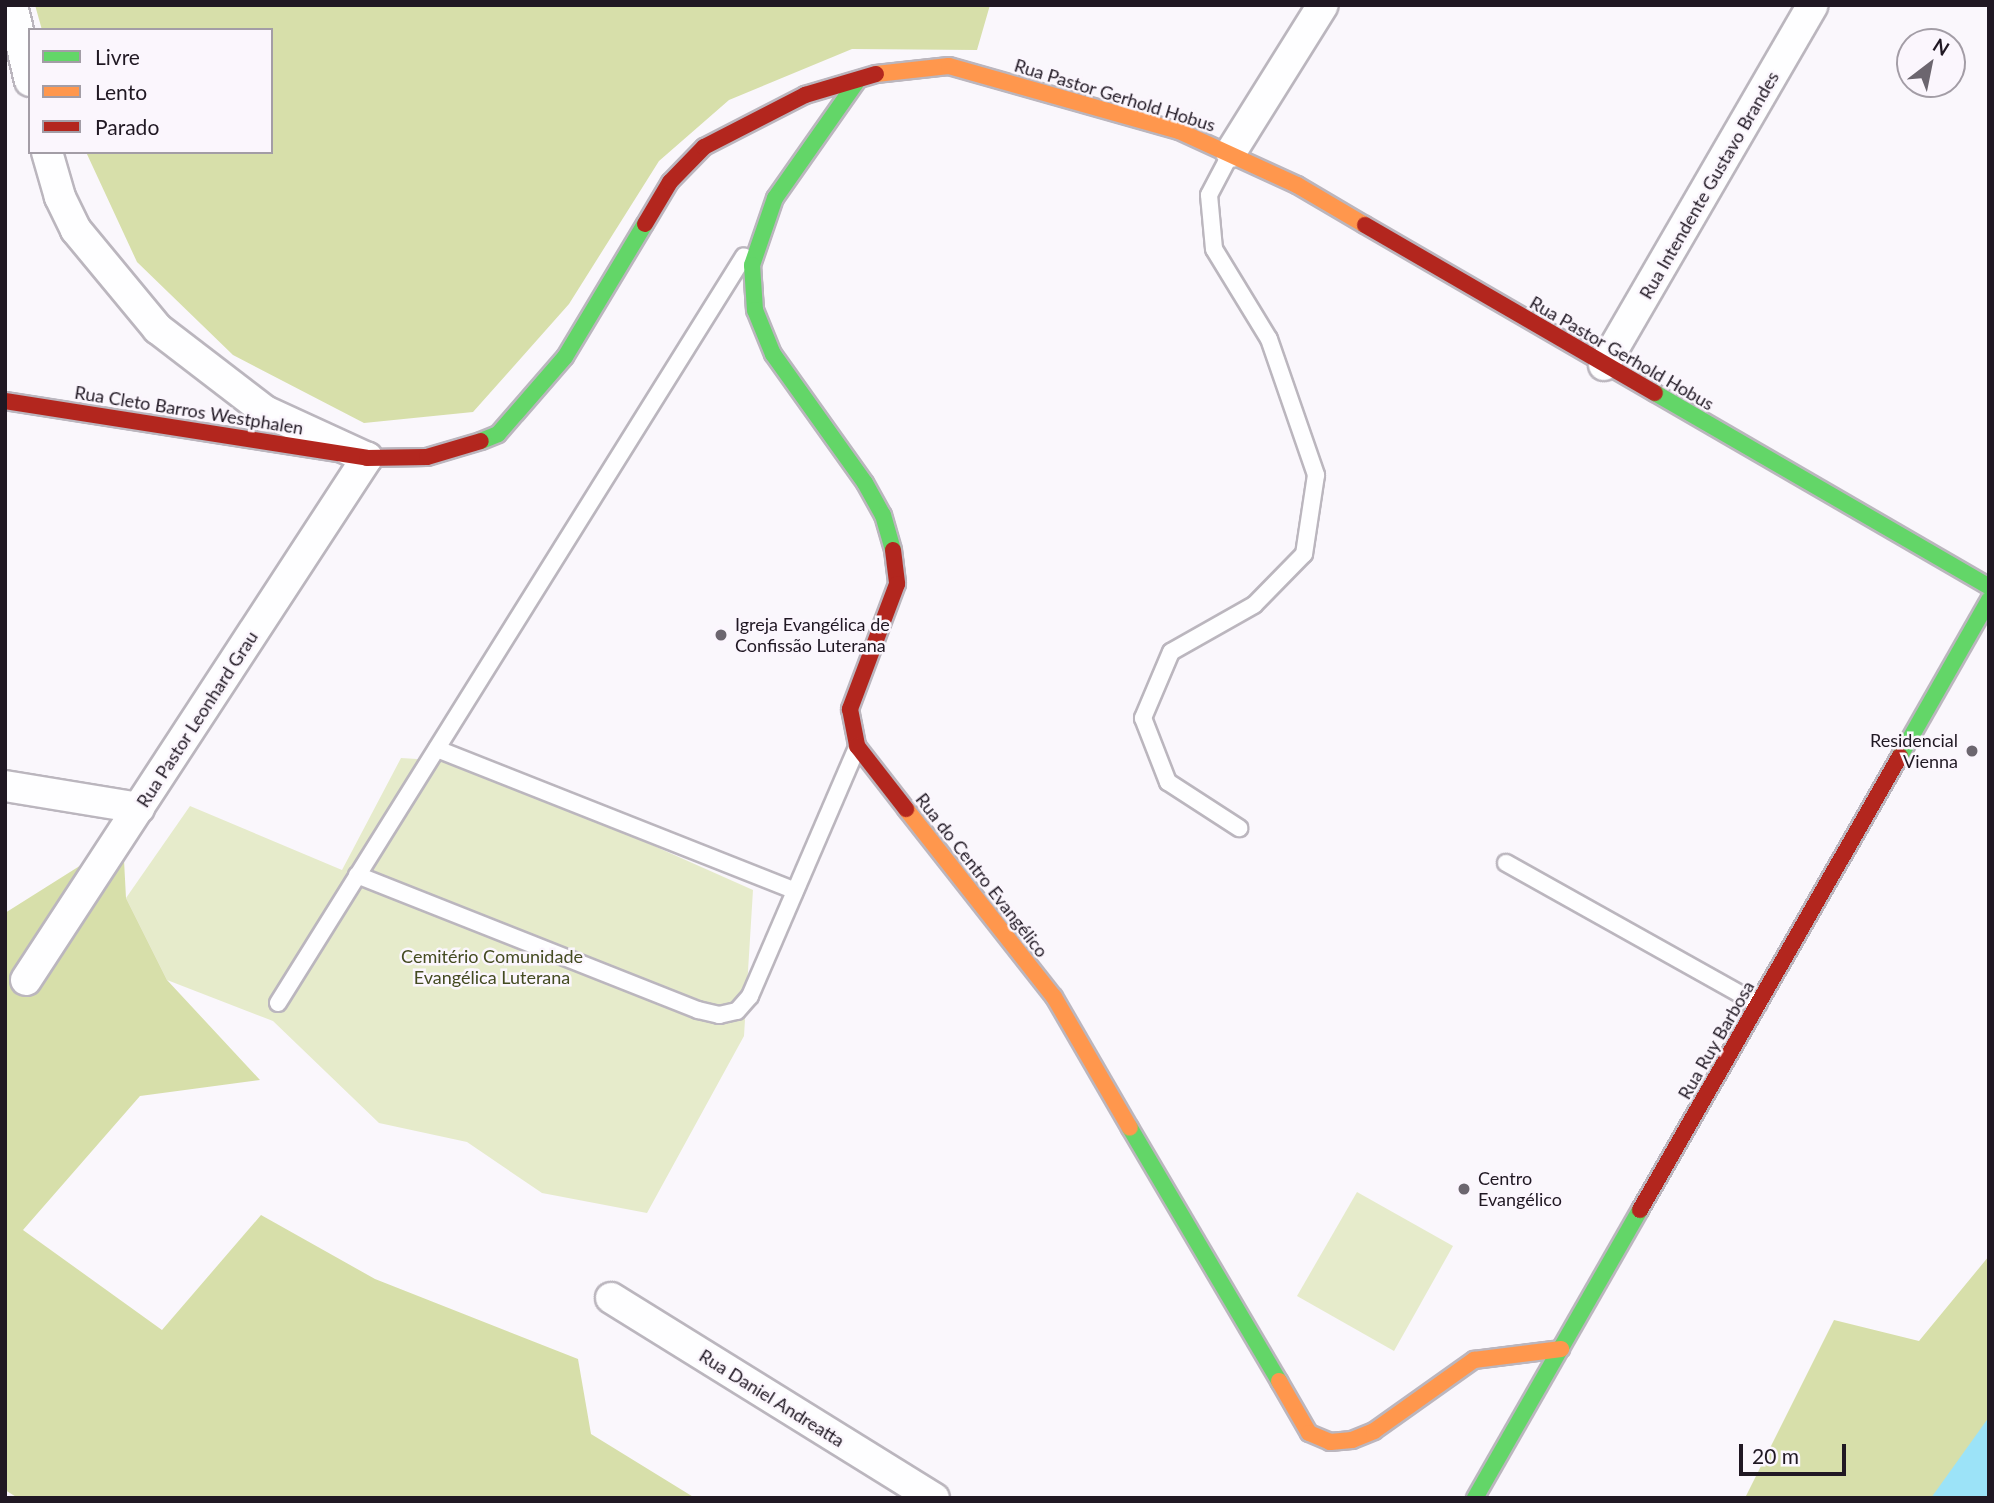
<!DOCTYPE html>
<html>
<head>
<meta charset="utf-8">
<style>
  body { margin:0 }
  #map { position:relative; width:1994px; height:1503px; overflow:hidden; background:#faf7fc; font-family:Lato,sans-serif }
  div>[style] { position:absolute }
  .green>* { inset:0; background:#e6ebcb }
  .forest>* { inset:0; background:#d7dfaa }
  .water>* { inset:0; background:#9ce3f8 }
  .roads { filter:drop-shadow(2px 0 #bbb6be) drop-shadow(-2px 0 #bbb6be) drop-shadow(0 2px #bbb6be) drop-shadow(0 -2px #bbb6be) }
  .lane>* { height:16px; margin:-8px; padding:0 8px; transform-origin:8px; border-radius:8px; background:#fefeff }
  .street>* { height:30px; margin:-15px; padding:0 15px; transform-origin:15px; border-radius:15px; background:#fefeff }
  .fast>* { height:16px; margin:-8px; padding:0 8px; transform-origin:8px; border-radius:8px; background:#63d668 }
  .slow>* { height:16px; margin:-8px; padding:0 8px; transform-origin:8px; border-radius:8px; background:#ff974d }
  .jam>* { height:16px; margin:-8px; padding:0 8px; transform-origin:8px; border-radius:8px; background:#b3261e }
  .dots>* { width:19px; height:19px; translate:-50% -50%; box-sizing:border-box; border:4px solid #fbf6fd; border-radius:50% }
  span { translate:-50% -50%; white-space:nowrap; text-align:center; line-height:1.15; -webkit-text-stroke:5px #fbf6fd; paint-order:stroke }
  .street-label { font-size:18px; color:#201823 }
  .poi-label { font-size:18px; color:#201823 }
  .left { translate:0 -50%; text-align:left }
  .right { translate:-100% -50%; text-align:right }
  .park-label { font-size:18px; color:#444b21 }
  .frame { position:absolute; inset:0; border:7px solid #201823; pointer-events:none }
  .legend { position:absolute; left:28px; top:28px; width:245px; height:126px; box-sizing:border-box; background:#fbf6fd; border:2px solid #a39da6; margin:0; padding:9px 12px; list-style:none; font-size:21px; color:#201823 }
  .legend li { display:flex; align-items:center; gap:14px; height:35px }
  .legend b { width:35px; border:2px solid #a39da6 }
  .north { position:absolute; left:1896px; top:28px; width:70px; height:70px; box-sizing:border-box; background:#fbf6fd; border:2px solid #a39da6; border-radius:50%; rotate:32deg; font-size:19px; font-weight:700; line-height:28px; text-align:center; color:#201823 }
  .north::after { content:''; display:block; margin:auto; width:24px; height:32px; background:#6c666f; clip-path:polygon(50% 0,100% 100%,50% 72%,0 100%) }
  .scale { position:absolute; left:1739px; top:1444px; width:107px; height:32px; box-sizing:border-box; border:4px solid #201823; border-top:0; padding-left:9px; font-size:21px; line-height:24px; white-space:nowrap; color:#201823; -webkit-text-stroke:5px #fbf6fd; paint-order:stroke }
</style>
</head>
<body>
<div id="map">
  <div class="green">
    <i style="clip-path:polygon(401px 758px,465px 762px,753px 890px,744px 1036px,647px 1213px,542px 1193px,467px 1142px,379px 1123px,273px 1021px,167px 980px,126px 898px,190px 806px,342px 870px)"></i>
    <i style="clip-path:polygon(1357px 1192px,1453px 1246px,1394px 1351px,1297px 1296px)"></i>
  </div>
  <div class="forest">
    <i style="clip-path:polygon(35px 5px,990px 5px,977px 50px,852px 49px,729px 100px,659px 161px,569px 304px,473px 412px,364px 423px,233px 355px,137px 262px,86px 152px,271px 152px,271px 30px,42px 30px)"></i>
    <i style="clip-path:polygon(105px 850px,124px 860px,126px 898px,167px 980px,260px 1080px,140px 1096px,23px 1230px,162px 1330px,261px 1215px,375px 1279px,578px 1359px,591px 1434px,695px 1498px,18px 1498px,5px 1490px,5px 913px)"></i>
    <i style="clip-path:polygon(1989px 1256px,1989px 1444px,1949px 1498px,1745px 1498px,1834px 1320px,1919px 1341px)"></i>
  </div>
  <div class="water">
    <i style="clip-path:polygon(1989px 1417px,1989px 1498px,1931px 1498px)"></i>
  </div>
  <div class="roads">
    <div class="lane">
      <i style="left:1230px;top:155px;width:45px;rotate:117.7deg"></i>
      <i style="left:1209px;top:195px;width:54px;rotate:84.7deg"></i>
      <i style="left:1214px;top:249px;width:105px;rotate:58.6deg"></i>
      <i style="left:1269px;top:339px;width:144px;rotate:70.9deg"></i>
      <i style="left:1316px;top:475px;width:80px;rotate:98.6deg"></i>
      <i style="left:1304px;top:554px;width:71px;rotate:134.4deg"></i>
      <i style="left:1254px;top:605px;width:95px;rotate:150.5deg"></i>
      <i style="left:1171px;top:652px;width:72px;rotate:113deg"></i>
      <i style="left:1143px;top:718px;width:69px;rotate:68.7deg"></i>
      <i style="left:1168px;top:782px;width:85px;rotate:32.9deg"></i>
      <i style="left:437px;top:749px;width:385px;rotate:21.6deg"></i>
      <i style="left:1506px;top:863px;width:289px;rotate:29.2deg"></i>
      <i style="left:357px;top:875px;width:367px;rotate:21.6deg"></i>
      <i style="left:698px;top:1010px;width:22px;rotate:13deg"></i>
      <i style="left:719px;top:1015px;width:18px;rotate:-13deg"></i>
      <i style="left:737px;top:1011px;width:20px;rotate:-49deg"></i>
      <i style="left:750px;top:996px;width:271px;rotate:-66.7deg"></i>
      <i style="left:278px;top:1003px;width:880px;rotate:-58.04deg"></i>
    </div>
    <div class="street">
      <i style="left:12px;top:5px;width:78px;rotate:76.7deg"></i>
      <i style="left:1231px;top:152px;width:173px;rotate:-58deg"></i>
      <i style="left:1604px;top:365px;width:416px;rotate:-59.9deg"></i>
      <i style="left:5px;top:786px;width:136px;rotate:9.3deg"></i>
      <i style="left:26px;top:980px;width:624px;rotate:-56.85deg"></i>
      <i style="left:367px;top:458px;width:112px;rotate:-155.3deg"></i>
      <i style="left:265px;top:411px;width:135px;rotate:-142.5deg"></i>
      <i style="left:158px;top:329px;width:129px;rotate:-129.6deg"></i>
      <i style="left:76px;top:230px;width:37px;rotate:-116deg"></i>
      <i style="left:60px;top:197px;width:47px;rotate:-106.1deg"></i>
      <i style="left:611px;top:1298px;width:380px;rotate:31.8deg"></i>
    </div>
    <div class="fast">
      <i style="left:858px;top:80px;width:144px;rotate:125.1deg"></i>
      <i style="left:775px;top:198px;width:71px;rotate:108.9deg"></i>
      <i style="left:752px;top:265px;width:45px;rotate:86.2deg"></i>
      <i style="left:755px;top:310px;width:48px;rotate:67.8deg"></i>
      <i style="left:773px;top:354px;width:158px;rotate:54.5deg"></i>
      <i style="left:865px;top:483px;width:37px;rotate:61deg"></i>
      <i style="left:883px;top:515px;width:36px;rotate:74deg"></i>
      <i style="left:1655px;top:393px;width:386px;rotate:30.1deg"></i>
      <i style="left:481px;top:441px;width:18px;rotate:-22deg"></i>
      <i style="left:498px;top:434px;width:102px;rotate:-49deg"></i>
      <i style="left:565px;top:357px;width:155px;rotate:-59deg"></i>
      <i style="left:1900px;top:756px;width:180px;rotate:-60.3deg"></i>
      <i style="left:1130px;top:1128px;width:294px;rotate:59.5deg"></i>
      <i style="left:1475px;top:1498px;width:332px;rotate:-60.2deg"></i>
    </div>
    <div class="slow">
      <i style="left:876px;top:74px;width:73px;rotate:-6.3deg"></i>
      <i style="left:949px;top:66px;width:239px;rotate:15.8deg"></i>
      <i style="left:1179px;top:131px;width:130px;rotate:24.6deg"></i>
      <i style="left:1297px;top:185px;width:79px;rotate:30.5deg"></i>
      <i style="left:906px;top:809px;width:239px;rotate:51.8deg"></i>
      <i style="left:1054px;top:997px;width:151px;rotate:59.9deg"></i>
      <i style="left:1279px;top:1381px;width:60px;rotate:60deg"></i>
      <i style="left:1309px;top:1433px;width:23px;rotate:23deg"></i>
      <i style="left:1330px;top:1442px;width:22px;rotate:-5deg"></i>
      <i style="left:1352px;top:1440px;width:24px;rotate:-22deg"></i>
      <i style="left:1374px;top:1431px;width:123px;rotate:-35.4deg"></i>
      <i style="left:1474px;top:1360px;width:88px;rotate:-7.2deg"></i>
    </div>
    <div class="jam">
      <i style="left:645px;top:224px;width:49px;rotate:-59.2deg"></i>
      <i style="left:670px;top:182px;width:49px;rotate:-45.8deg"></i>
      <i style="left:704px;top:147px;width:114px;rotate:-27.2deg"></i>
      <i style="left:805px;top:95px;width:74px;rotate:-16.5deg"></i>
      <i style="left:1365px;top:225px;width:335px;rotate:30.1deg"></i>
      <i style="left:5px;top:401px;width:366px;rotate:8.9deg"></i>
      <i style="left:367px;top:458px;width:60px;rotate:-1deg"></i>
      <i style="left:427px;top:457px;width:56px;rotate:-16.5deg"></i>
      <i style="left:893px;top:550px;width:34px;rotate:83deg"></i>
      <i style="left:897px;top:584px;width:134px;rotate:110.6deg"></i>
      <i style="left:850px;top:709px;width:38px;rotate:79deg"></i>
      <i style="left:857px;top:746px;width:80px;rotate:52.1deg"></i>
      <i style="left:1640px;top:1210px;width:523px;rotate:-60.2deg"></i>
    </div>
  </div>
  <div class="dots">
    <i style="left:721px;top:635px;background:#6c666f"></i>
    <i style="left:1972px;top:751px;background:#6c666f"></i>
    <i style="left:1464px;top:1189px;background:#6c666f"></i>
  </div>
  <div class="street-label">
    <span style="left:1115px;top:95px;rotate:17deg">Rua Pastor Gerhold Hobus</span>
    <span style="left:1709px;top:185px;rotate:-60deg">Rua Intendente Gustavo Brandes</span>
    <span style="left:1622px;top:353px;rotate:30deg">Rua Pastor Gerhold Hobus</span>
    <span style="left:189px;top:410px;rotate:9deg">Rua Cleto Barros Westphalen</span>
    <span style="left:197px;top:719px;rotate:-57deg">Rua Pastor Leonhard Grau</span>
    <span style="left:982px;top:875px;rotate:52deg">Rua do Centro Evangélico</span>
    <span style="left:1716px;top:1040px;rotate:-60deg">Rua Ruy Barbosa</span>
    <span style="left:772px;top:1398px;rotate:32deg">Rua Daniel Andreatta</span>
  </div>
  <div class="poi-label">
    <span class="left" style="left:735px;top:635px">Igreja Evangélica de<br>Confissão Luterana</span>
    <span class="right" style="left:1958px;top:751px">Residencial<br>Vienna</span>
    <span class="left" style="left:1478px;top:1189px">Centro<br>Evangélico</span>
  </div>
  <div class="park-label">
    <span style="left:492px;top:967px">Cemitério Comunidade<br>Evangélica Luterana</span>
  </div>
  <div class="frame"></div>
  <ul class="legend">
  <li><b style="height:9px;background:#63d668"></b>Livre</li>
  <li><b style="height:9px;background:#ff974d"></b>Lento</li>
  <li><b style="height:9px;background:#b3261e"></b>Parado</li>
  </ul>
  <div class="north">N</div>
  <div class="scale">20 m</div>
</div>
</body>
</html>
